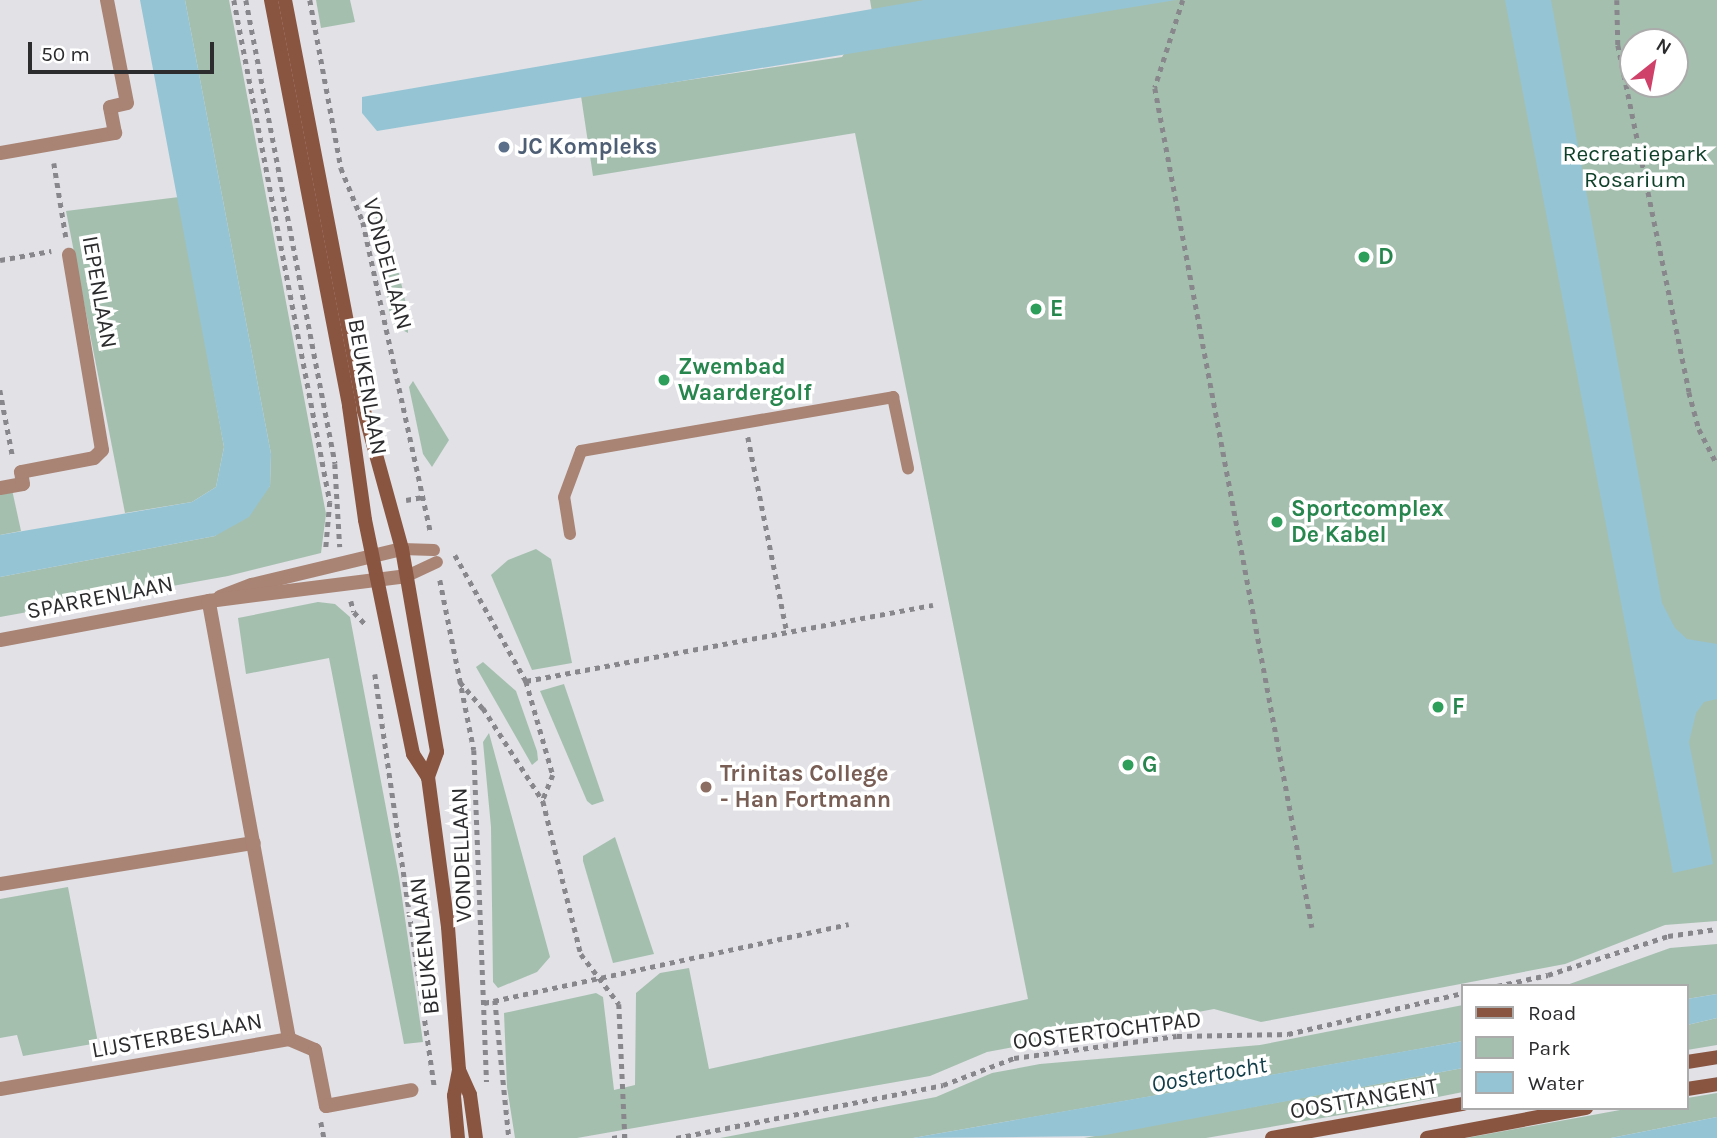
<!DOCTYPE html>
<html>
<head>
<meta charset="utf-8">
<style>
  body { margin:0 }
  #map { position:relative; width:1717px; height:1138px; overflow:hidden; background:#e1e1e6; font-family:Karla,sans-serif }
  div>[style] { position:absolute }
  .green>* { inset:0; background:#a5bfaf }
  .water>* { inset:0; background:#95c4d4 }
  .path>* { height:4.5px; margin-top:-2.25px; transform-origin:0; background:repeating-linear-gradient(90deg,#88888c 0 5px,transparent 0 10px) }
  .lane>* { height:12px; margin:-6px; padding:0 6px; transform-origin:6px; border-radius:6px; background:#a98374 }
  .street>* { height:14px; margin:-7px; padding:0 7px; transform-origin:7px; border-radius:7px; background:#a98374 }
  .secondary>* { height:14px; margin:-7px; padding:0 7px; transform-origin:7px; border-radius:7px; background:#8a5540 }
  .dots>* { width:19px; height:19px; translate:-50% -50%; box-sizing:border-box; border:4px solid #fff; border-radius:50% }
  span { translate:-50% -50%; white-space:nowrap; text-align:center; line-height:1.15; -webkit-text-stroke:7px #fff; paint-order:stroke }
  .service-label { font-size:23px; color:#4e5e75; font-weight:700 }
  .left { translate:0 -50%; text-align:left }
  .park-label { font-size:23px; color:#0f412a }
  .leisure-label { font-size:23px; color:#27864d; font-weight:700 }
  .street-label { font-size:23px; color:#2c2c2e }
  .education-label { font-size:23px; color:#785e54; font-weight:700 }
  .water-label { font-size:24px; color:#103c47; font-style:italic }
  .legend { position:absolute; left:1461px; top:984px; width:228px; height:126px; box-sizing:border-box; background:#fff; border:2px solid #ababab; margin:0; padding:9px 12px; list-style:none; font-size:21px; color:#2c2c2e }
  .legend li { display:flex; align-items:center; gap:14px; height:35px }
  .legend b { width:35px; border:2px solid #ababab }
  .north { position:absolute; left:1619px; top:28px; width:70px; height:70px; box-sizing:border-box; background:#fff; border:2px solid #ababab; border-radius:50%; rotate:31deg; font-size:19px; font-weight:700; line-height:28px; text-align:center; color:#2c2c2e }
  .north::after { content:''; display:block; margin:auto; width:24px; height:32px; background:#d04169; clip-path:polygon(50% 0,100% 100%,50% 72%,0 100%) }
  .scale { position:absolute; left:28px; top:42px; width:186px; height:32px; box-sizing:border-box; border:4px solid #2c2c2e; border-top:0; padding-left:9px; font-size:21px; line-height:24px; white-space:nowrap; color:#2c2c2e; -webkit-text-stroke:5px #fff; paint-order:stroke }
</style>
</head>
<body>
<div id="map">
  <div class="green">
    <i style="clip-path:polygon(185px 0,229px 0,326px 514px,321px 553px,228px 576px,0 617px,0 577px,215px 536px,270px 486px,271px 454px)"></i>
    <i style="clip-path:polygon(316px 0,350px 0,355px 22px,321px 28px)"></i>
    <i style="clip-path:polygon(evenodd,870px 0,1717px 0,1717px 921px,1665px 925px,1565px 964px,1261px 1022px,1214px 1009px,987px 1052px,930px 1076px,577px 1138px,515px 1138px,507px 1087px,504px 1013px,596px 993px,603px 997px,614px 1090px,635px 1085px,636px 993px,660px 973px,689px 968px,709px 1069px,1028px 999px,855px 133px,593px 176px,581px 96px,842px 57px,872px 12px,870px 0,1633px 42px,1675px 42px,1675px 84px,1633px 84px,1633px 42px)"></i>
    <i style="clip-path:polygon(179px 197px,224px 447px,216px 487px,192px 502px,125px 513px,66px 211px)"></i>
    <i style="clip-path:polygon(375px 212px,386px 217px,408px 313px,408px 333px,395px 326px,390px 316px)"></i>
    <i style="clip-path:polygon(413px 381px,449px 440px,432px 467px,423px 454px,409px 387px)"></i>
    <i style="clip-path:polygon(11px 485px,21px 531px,0 535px,0 487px)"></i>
    <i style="clip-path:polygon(536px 549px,551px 559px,572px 663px,532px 670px,491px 575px,508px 560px)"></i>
    <i style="clip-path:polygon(318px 602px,335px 604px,350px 617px,399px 877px,423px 1042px,404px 1044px,329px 658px,246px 674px,238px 618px)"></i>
    <i style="clip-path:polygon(483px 662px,516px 691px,537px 751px,538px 760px,532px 765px,476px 667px)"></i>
    <i style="clip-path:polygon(564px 684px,604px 801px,592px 805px,587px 801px,540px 691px)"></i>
    <i style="clip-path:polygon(489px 733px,550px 957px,537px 972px,498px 988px,493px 982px,491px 827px,483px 742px)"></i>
    <i style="clip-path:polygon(615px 837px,654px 954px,613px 963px,583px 861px,583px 856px)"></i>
    <i style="clip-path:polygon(68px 887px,98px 1043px,23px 1056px,17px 1035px,0 1038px,0 899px)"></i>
    <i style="clip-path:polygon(1717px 944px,1717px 994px,1687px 999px,1687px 986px,1564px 986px,1670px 948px)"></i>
    <i style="clip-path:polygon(1463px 1005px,1463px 1041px,1391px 1054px,913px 1138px,720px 1138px,936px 1097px,992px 1073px,1040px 1064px,1260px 1045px)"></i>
    <i style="clip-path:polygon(1717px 1018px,1717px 1045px,1687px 1050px,1687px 1025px)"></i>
    <i style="clip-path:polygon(1463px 1068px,1463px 1092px,1398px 1105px,1206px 1138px,1084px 1138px)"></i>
    <i style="clip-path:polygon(1717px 1093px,1717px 1117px,1611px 1138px,1466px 1138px,1631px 1108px,1687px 1108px,1687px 1098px)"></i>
  </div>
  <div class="water">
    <i style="clip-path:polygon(140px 0,185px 0,271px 454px,270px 486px,249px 517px,215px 536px,0 577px,0 535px,192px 502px,216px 487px,224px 447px)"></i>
    <i style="clip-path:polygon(924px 0,1176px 0,377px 131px,362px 113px,362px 97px)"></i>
    <i style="clip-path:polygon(1505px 0,1551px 0,1662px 603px,1675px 628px,1687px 639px,1717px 644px,1717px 699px,1704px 702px,1696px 713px,1689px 742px,1713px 864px,1673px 873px)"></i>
    <i style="clip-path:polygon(1717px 994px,1717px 1018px,1687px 1025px,1687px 999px)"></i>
    <i style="clip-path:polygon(1463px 1041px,1463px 1068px,1100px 1136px,913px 1138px)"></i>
    <i style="clip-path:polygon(1717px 1117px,1717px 1138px,1611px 1138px)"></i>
  </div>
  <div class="path">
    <i style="left:234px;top:0;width:511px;rotate:79.17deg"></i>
    <i style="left:330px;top:502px;width:46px;rotate:95deg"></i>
    <i style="left:246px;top:0;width:472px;rotate:79.1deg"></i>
    <i style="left:335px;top:464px;width:83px;rotate:86.6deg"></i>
    <i style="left:310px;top:0;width:171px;rotate:79.5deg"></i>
    <i style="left:341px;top:168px;width:58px;rotate:67.8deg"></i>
    <i style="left:363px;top:222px;width:319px;rotate:77.7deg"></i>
    <i style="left:1183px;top:0;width:92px;rotate:107.7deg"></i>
    <i style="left:1155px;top:88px;width:854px;rotate:79.4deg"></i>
    <i style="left:1617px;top:0;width:45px;rotate:88.7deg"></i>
    <i style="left:1618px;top:45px;width:354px;rotate:78.4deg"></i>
    <i style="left:1689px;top:392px;width:38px;rotate:75deg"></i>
    <i style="left:1699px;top:429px;width:39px;rotate:63deg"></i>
    <i style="left:54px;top:163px;width:75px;rotate:80.8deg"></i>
    <i style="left:0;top:260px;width:52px;rotate:-10deg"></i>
    <i style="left:0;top:390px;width:69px;rotate:79.2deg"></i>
    <i style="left:748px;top:437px;width:199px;rotate:78.7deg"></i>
    <i style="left:406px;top:500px;width:17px;rotate:-10deg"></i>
    <i style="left:455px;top:555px;width:145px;rotate:60.6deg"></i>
    <i style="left:526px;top:681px;width:414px;rotate:-10.6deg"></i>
    <i style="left:440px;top:580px;width:173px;rotate:78.7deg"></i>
    <i style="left:474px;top:750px;width:332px;rotate:87.8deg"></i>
    <i style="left:351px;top:601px;width:11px;rotate:75deg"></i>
    <i style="left:354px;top:612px;width:18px;rotate:47deg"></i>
    <i style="left:375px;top:674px;width:418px;rotate:81.8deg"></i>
    <i style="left:526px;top:681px;width:98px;rotate:74deg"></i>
    <i style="left:553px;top:775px;width:27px;rotate:112deg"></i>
    <i style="left:460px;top:682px;width:35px;rotate:49deg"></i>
    <i style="left:483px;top:708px;width:111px;rotate:57.2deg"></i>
    <i style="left:543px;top:801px;width:158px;rotate:76.1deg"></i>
    <i style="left:581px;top:954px;width:63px;rotate:52.8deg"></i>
    <i style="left:619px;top:1004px;width:134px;rotate:87.4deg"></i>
    <i style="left:1497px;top:986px;width:52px;rotate:-12.2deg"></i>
    <i style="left:1548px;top:975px;width:126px;rotate:-18deg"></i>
    <i style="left:1668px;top:936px;width:49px;rotate:-8.1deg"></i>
    <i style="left:495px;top:1000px;width:139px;rotate:84.2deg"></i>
    <i style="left:484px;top:1003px;width:373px;rotate:-12.2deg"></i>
    <i style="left:321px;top:1122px;width:16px;rotate:79deg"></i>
    <i style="left:612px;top:1138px;width:13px;rotate:-9deg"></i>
    <i style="left:676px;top:1138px;width:272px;rotate:-11.2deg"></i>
    <i style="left:943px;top:1085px;width:76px;rotate:-20.8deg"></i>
    <i style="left:1014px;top:1058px;width:164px;rotate:-7.7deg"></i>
    <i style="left:1177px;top:1036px;width:111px;rotate:-1deg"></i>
    <i style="left:1288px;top:1034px;width:180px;rotate:-13.2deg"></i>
  </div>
  <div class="lane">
    <i style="left:570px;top:534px;width:37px;rotate:-99deg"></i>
    <i style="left:564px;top:497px;width:49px;rotate:-69.7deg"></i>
    <i style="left:581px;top:451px;width:317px;rotate:-9.8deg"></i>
    <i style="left:893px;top:397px;width:73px;rotate:78.1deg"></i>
    <i style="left:402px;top:549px;width:32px;rotate:2deg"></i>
    <i style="left:407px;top:576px;width:33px;rotate:-25deg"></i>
  </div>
  <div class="street">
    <i style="left:0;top:153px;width:117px;rotate:-9.9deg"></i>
    <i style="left:115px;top:133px;width:26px;rotate:-101deg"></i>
    <i style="left:110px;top:107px;width:17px;rotate:-13deg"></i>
    <i style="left:127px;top:103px;width:105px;rotate:-101deg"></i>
    <i style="left:0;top:488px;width:23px;rotate:-10deg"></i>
    <i style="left:23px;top:484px;width:12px;rotate:-99deg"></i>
    <i style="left:21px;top:472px;width:74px;rotate:-10.9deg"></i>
    <i style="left:94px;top:458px;width:11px;rotate:-45deg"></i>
    <i style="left:102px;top:450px;width:198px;rotate:-99.6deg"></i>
    <i style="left:220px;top:597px;width:34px;rotate:-21deg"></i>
    <i style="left:252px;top:585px;width:154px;rotate:-13.5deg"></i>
    <i style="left:0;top:640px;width:213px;rotate:-10.6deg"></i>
    <i style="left:209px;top:601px;width:200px;rotate:-7.2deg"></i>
    <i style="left:0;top:884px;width:257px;rotate:-9.2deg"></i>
    <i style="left:289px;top:1039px;width:28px;rotate:23deg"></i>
    <i style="left:315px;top:1050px;width:57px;rotate:78.9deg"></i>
    <i style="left:326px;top:1106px;width:87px;rotate:-10.5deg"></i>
    <i style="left:0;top:1089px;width:293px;rotate:-9.8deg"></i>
    <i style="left:289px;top:1039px;width:445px;rotate:-100.4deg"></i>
  </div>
  <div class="secondary">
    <i style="left:271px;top:0;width:413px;rotate:79.1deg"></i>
    <i style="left:349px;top:406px;width:115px;rotate:82deg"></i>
    <i style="left:365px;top:520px;width:239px;rotate:78.4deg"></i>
    <i style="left:413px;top:754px;width:27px;rotate:57deg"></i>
    <i style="left:285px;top:0;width:419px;rotate:79.1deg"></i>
    <i style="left:364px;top:411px;width:143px;rotate:74.6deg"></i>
    <i style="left:402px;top:549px;width:206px;rotate:80.2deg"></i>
    <i style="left:437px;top:752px;width:27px;rotate:110deg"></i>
    <i style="left:428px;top:777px;width:151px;rotate:82.4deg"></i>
    <i style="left:448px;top:927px;width:143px;rotate:85.6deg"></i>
    <i style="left:459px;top:1070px;width:26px;rotate:101deg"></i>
    <i style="left:454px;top:1096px;width:42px;rotate:84.6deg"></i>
    <i style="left:1687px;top:1062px;width:30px;rotate:-9deg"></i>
    <i style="left:459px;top:1070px;width:27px;rotate:66deg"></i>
    <i style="left:470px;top:1095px;width:43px;rotate:82.1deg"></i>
    <i style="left:1687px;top:1089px;width:30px;rotate:-9deg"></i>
    <i style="left:1272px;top:1138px;width:194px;rotate:-10.1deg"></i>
    <i style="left:1427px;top:1138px;width:162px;rotate:-10.7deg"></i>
  </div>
  <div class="dots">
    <i style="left:504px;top:147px;background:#5c6f8a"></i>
    <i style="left:1364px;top:257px;background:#2e9e5b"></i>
    <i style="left:1036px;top:309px;background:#2e9e5b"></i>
    <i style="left:664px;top:380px;background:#2e9e5b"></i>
    <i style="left:1277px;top:522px;background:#2e9e5b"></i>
    <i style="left:1438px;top:707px;background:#2e9e5b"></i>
    <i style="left:1128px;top:765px;background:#2e9e5b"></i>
    <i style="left:706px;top:787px;background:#8d6e63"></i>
  </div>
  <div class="service-label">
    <span class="left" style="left:518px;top:147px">JC Kompleks</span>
  </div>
  <div class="park-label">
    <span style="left:1635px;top:167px">Recreatiepark<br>Rosarium</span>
  </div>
  <div class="leisure-label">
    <span class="left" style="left:1378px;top:257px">D</span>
    <span class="left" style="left:1050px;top:309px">E</span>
    <span class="left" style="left:678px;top:380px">Zwembad<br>Waardergolf</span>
    <span class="left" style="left:1291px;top:522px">Sportcomplex<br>De Kabel</span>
    <span class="left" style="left:1452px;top:707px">F</span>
    <span class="left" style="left:1142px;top:765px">G</span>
  </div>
  <div class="street-label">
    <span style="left:387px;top:264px;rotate:75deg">VONDELLAAN</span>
    <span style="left:99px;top:292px;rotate:80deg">IEPENLAAN</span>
    <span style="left:367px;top:387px;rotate:80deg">BEUKENLAAN</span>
    <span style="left:100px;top:598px;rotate:-11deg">SPARRENLAAN</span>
    <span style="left:462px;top:855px;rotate:-92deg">VONDELLAAN</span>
    <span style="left:425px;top:946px;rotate:-96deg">BEUKENLAAN</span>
    <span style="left:1107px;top:1031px;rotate:-7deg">OOSTERTOCHTPAD</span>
    <span style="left:177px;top:1036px;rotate:-10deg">LIJSTERBESLAAN</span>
    <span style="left:1364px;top:1099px;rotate:-10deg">OOSTTANGENT</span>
  </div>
  <div class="education-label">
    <span class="left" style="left:720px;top:787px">Trinitas College<br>- Han Fortmann</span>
  </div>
  <div class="water-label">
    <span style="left:1209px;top:1075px;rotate:-10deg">Oostertocht</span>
  </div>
  <ul class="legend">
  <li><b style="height:9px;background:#8a5540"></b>Road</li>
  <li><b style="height:19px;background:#a5bfaf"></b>Park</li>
  <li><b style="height:19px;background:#95c4d4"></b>Water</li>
  </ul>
  <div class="north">N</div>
  <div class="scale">50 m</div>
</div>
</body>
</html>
